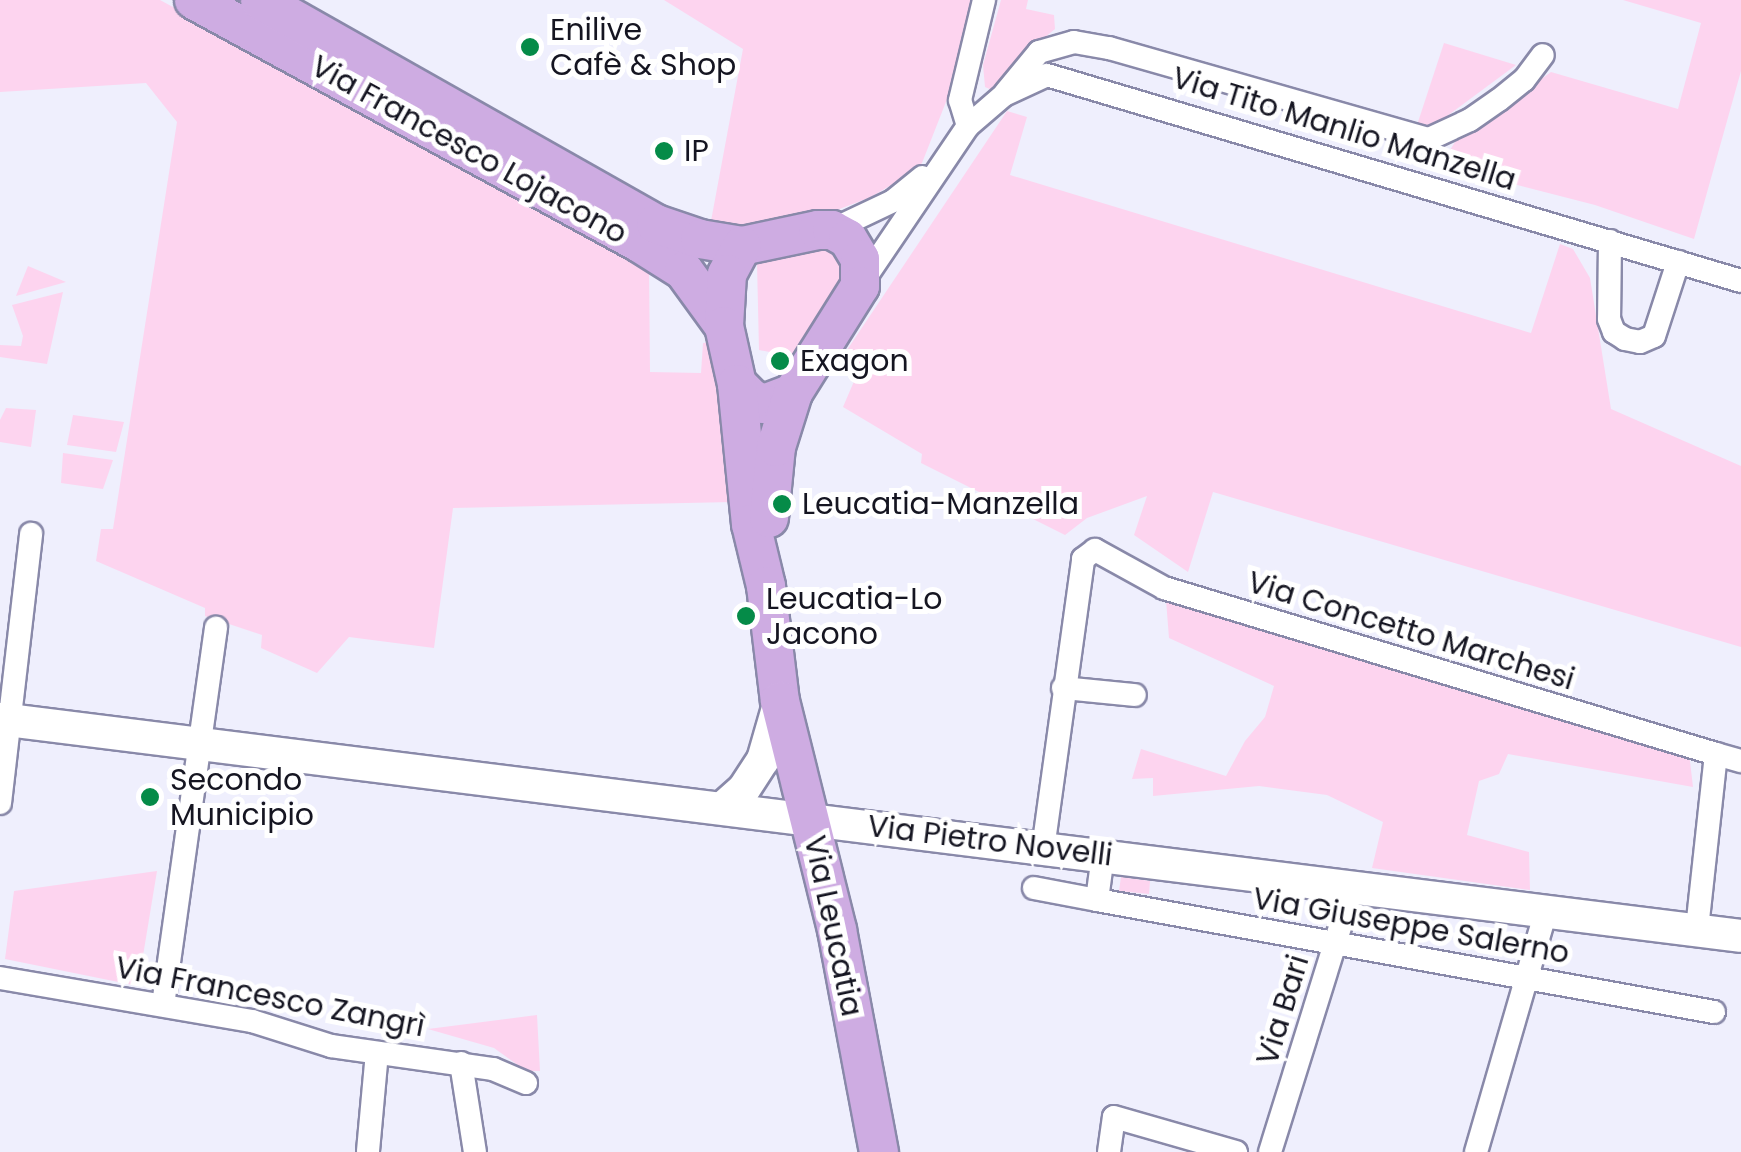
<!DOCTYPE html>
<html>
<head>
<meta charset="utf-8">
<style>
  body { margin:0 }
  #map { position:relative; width:1741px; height:1152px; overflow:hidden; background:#efeffd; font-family:Poppins,sans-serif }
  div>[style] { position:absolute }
  .green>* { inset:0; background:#fdd4ef }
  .roads { filter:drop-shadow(2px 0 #8989a9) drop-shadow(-2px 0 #8989a9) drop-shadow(0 2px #8989a9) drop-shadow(0 -2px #8989a9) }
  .minor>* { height:22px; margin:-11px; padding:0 11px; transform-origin:11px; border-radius:11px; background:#fff }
  .secondary>* { height:32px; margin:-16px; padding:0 16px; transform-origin:16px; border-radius:16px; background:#fff }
  .primary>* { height:38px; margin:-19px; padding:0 19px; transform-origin:19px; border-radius:19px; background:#ceace2 }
  .dots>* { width:28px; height:28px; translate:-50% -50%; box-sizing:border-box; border:5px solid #fff; border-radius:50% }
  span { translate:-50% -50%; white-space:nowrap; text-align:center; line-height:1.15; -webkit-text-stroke:10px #fff; paint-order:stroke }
  .poi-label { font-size:30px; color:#151521 }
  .left { translate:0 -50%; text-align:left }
  .street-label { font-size:30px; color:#151521 }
</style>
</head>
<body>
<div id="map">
  <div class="green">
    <i style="clip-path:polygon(0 0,160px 0,649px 266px,650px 372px,701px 373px,703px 343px,712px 342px,733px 502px,453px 508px,434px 648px,349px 637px,317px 673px,261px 648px,262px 635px,205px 616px,205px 608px,96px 561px,101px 529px,113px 529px,177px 122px,146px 83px,0 92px)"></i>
    <i style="clip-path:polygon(664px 0,978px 0,962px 61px,922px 163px,913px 172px,871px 197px,837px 210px,755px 227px,725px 227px,711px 221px,743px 49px)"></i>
    <i style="clip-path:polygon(1001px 0,1028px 0,1026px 9px,1054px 15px,1055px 29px,1021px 57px,992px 90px,985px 87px,983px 65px)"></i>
    <i style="clip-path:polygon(1623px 0,1741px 0,1741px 71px,1694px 239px,1595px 205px,1467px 172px,1445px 158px,1455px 142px,1551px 72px,1678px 109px,1701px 23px)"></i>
    <i style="clip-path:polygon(1444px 43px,1516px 65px,1435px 125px,1417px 125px)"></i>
    <i style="clip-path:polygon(1007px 111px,1027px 117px,1010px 175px,1531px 333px,1560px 244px,1573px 249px,1590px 278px,1611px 409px,1741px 466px,1741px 647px,1213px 492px,1188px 572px,1134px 535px,1147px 496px,1087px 518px,1065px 535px,921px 463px,922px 454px,843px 407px,861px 365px,845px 353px)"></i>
    <i style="clip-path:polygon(827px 248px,842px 263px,841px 280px,795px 357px,759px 350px,757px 263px)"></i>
    <i style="clip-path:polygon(28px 266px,66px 282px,16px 296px)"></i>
    <i style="clip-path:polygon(63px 292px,47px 364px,0 357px,0 345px,21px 346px,23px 336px,12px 305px)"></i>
    <i style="clip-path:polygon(6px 408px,36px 410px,31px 447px,0 442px,0 420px)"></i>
    <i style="clip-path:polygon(73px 415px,124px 422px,116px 452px,67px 445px)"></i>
    <i style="clip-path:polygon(63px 453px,113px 460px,103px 489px,61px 483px)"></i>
    <i style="clip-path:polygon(1166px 600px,1689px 753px,1693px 787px,1508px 754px,1499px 774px,1479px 781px,1467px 835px,1529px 852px,1530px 890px,1372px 868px,1383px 822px,1327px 795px,1259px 786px,1153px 796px,1153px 778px,1132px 779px,1141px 749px,1226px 776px,1245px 741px,1265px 717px,1274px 686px,1169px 638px)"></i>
    <i style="clip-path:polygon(157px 871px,138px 986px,5px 959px,14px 891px)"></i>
    <i style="clip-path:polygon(1121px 877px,1150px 881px,1149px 894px,1119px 891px)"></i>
    <i style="clip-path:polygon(537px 1015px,540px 1071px,526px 1071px,494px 1048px,428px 1029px)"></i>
  </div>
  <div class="roads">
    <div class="minor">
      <i style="left:1006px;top:92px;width:52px;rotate:-50.5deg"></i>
      <i style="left:1039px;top:52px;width:36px;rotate:-16deg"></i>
      <i style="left:1074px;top:42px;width:36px;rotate:10deg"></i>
      <i style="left:1109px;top:48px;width:333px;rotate:15.9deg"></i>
      <i style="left:1429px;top:139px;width:45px;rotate:-24.9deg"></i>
      <i style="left:1470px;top:120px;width:35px;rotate:-35deg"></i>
      <i style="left:1499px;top:100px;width:32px;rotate:-39deg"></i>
      <i style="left:1524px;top:80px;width:31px;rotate:-53deg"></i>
      <i style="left:968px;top:126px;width:27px;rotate:-107deg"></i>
      <i style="left:960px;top:100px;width:103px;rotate:-76.5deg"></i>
      <i style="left:832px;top:230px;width:68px;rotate:-25.4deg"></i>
      <i style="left:893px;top:201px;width:38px;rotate:-39deg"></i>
      <i style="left:1610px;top:241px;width:78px;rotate:90.7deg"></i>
      <i style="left:1609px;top:319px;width:14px;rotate:69deg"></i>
      <i style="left:1614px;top:332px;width:13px;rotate:32deg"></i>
      <i style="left:1625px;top:339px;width:15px;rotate:11deg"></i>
      <i style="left:1640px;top:342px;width:15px;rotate:-23deg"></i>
      <i style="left:1654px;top:336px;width:78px;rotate:-72deg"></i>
      <i style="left:863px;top:281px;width:187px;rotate:-55.9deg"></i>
      <i style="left:968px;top:126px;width:48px;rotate:-40.7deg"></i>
      <i style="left:1004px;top:95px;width:47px;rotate:-24.9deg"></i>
      <i style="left:1047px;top:75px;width:724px;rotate:16.53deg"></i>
      <i style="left:1063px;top:688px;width:72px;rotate:5.6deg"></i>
      <i style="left:1716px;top:754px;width:26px;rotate:16deg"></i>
      <i style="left:0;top:803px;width:271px;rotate:-83.4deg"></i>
      <i style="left:1043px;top:849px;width:293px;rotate:-82.1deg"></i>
      <i style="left:1083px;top:559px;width:15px;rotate:-37deg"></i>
      <i style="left:1095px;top:550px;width:79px;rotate:28.8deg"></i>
      <i style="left:1164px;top:588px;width:576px;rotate:16.74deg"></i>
      <i style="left:1716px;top:754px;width:177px;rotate:96.2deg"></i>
      <i style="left:1103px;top:855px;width:45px;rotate:97.6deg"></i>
      <i style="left:1097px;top:900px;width:627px;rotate:10.29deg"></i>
      <i style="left:1034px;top:888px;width:64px;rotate:10.8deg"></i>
      <i style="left:0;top:978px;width:256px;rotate:9.7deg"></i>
      <i style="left:252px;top:1021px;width:83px;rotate:17.6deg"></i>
      <i style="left:331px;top:1046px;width:164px;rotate:8.1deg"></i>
      <i style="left:493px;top:1069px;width:36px;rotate:23deg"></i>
      <i style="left:163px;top:1005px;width:381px;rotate:-82deg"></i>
      <i style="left:461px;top:1063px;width:90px;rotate:81.1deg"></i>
      <i style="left:368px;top:1151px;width:98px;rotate:-84.8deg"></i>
      <i style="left:1109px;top:1152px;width:35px;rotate:-82deg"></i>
      <i style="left:1114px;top:1117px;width:127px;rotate:16deg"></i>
      <i style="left:1270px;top:1152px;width:280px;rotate:-72.7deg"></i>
      <i style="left:1476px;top:1152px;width:251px;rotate:-73.8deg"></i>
    </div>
    <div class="secondary">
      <i style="left:0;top:719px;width:1754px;rotate:7.1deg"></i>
      <i style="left:725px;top:806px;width:25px;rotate:-42deg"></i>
      <i style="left:744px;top:789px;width:35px;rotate:-57deg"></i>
      <i style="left:763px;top:760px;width:61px;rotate:-73.9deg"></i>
    </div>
    <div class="primary">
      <i style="left:194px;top:0;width:506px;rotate:28.59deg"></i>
      <i style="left:638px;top:242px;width:54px;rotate:32.2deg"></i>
      <i style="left:684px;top:271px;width:68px;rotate:54deg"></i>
      <i style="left:260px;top:0;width:455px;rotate:29.5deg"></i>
      <i style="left:656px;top:224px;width:46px;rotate:18.8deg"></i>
      <i style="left:700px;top:239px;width:43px;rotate:9.5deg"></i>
      <i style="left:742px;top:246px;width:78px;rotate:-11.9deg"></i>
      <i style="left:818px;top:230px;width:14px"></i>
      <i style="left:832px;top:230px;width:18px;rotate:29deg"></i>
      <i style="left:848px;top:239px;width:23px;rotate:59deg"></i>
      <i style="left:860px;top:259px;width:27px;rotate:90deg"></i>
      <i style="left:860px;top:286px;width:126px;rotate:122.1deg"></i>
      <i style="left:793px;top:393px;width:31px;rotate:159deg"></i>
      <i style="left:764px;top:404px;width:13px;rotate:-157deg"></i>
      <i style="left:752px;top:399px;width:21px;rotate:-135deg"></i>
      <i style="left:742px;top:246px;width:32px;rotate:118deg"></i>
      <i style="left:727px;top:274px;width:52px;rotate:93.3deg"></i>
      <i style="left:724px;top:326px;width:59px;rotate:77.4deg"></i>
      <i style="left:737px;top:384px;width:141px;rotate:84.3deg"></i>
      <i style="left:751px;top:524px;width:64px;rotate:76.4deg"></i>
      <i style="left:766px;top:586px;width:116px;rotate:83.1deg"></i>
      <i style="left:780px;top:701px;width:236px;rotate:76deg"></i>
      <i style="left:837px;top:930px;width:226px;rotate:79.3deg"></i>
      <i style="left:769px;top:518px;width:71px;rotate:-84.4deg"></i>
      <i style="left:776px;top:447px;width:57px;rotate:-72.5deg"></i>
    </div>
  </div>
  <div class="dots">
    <i style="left:530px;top:47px;background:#058b48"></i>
    <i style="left:664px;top:151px;background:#058b48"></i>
    <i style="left:780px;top:361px;background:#058b48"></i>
    <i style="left:782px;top:504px;background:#058b48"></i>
    <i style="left:746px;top:616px;background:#058b48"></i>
    <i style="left:150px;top:797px;background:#058b48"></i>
  </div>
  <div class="poi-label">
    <span class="left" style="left:550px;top:47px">Enilive<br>Cafè &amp; Shop</span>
    <span class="left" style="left:684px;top:151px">IP</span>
    <span class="left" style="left:800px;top:361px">Exagon</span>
    <span class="left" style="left:802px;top:504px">Leucatia-Manzella</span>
    <span class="left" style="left:766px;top:616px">Leucatia-Lo<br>Jacono</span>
    <span class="left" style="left:170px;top:797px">Secondo<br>Municipio</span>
  </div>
  <div class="street-label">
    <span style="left:1344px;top:129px;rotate:17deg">Via Tito Manlio Manzella</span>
    <span style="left:469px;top:150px;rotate:29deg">Via Francesco Lojacono</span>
    <span style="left:1411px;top:631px;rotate:17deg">Via Concetto Marchesi</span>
    <span style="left:990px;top:841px;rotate:7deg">Via Pietro Novelli</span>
    <span style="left:833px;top:926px;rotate:78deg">Via Leucatia</span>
    <span style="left:1411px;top:926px;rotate:10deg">Via Giuseppe Salerno</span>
    <span style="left:270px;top:997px;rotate:11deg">Via Francesco Zangrì</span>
    <span style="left:1283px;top:1010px;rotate:-73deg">Via Bari</span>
  </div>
</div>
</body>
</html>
